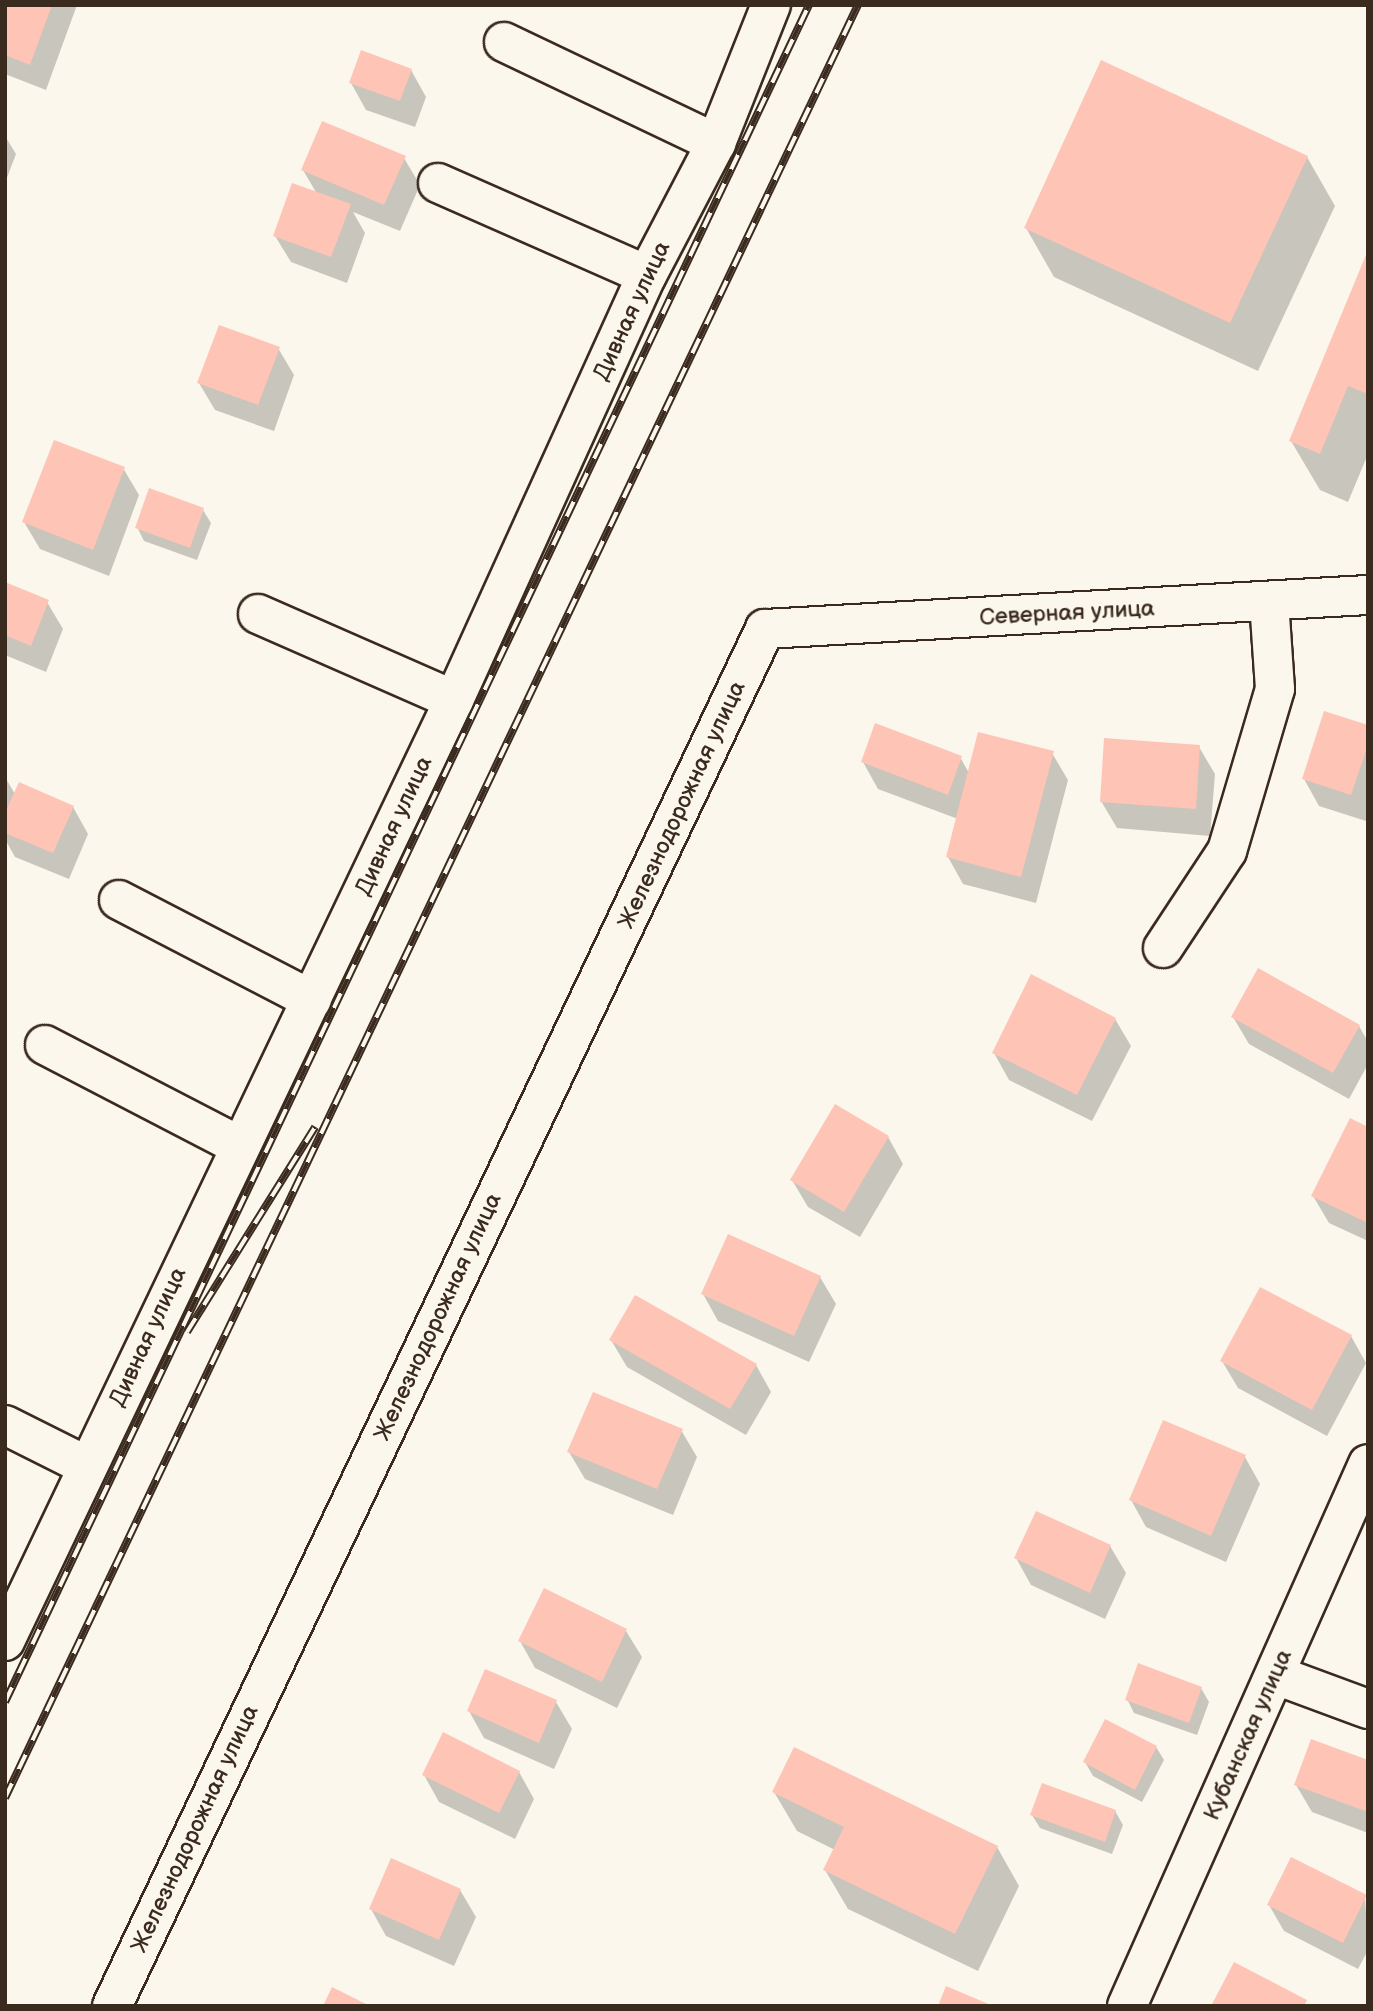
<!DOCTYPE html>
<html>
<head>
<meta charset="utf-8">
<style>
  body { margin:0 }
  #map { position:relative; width:1373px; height:2011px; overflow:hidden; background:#fbf7ec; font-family:"Balsamiq Sans",sans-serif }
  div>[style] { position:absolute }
  .shadow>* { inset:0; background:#0003 }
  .building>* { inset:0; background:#fec4b6 }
  .roads { filter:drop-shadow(2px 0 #3b2a1e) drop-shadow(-2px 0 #3b2a1e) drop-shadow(0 2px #3b2a1e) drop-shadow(0 -2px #3b2a1e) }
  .minor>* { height:38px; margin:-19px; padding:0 19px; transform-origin:19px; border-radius:19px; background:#fbf7ec }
  .rail>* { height:8px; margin-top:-4px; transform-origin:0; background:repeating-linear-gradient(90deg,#fbf7ec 0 16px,#3b2a1e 0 32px); box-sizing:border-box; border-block:2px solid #3b2a1e }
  span { translate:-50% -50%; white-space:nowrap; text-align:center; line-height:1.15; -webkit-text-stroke:5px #fbf7ec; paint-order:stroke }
  .street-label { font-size:23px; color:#3b2a1e }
  .frame { position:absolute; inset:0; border:7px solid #3b2a1e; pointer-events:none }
</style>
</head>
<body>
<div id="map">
  <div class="shadow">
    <i style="clip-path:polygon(7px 5px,77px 5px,46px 90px,5px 74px)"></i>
    <i style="clip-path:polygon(411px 70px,426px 97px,415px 127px,366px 110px,351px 83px)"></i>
    <i style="clip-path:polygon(5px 136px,16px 154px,5px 183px)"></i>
    <i style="clip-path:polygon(1307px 157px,1335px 206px,1258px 371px,1054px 277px,1026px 228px)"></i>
    <i style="clip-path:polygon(404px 158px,420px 185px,400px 231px,353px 212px,365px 233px,347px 283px,291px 262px,275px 236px,317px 194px,303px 170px)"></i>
    <i style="clip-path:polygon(1368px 254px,1368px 454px,1348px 502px,1320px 490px,1291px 441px)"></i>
    <i style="clip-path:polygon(278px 348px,294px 375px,274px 431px,215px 410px,199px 383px)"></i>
    <i style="clip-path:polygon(123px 468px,139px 495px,109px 576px,40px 549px,24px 522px)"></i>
    <i style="clip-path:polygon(203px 510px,211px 523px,197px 560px,144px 541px,137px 527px)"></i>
    <i style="clip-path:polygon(5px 584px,47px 602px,63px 629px,46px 672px,5px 655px)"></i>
    <i style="clip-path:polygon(1368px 727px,1368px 817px,1366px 821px,1319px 806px,1304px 779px)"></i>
    <i style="clip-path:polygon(1199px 747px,1215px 774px,1210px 836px,1117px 828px,1101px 801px)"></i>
    <i style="clip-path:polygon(1052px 753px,1068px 780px,1036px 903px,963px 884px,948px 857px,958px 819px,878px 789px,863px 762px,960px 757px,969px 773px)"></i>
    <i style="clip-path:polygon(5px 777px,15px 794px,73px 807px,88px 834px,69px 879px,15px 857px,5px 839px)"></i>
    <i style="clip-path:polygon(1233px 1017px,1359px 1026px,1368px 1042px,1368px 1064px,1349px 1099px,1249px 1044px)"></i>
    <i style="clip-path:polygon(1115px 1019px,1131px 1046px,1092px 1121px,1009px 1080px,994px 1053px)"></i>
    <i style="clip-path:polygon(1368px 1129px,1368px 1241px,1329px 1223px,1313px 1196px)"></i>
    <i style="clip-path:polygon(888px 1137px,903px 1164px,860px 1237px,808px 1207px,792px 1180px)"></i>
    <i style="clip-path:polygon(820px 1277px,836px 1304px,809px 1362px,718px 1321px,703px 1294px)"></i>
    <i style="clip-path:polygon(1351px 1336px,1366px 1363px,1327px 1436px,1238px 1388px,1222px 1361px)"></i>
    <i style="clip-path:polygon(611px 1340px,756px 1365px,771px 1392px,746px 1435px,627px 1367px)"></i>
    <i style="clip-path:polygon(681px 1430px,697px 1457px,673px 1515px,585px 1479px,569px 1452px)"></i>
    <i style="clip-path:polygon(1245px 1457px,1260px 1484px,1226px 1562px,1146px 1527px,1131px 1500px)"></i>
    <i style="clip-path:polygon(1110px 1546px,1126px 1573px,1105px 1619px,1031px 1585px,1016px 1558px)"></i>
    <i style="clip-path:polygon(626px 1631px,642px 1657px,617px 1708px,535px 1668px,520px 1641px)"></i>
    <i style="clip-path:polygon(1201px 1688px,1209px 1702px,1197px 1735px,1134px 1713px,1127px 1699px)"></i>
    <i style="clip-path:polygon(556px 1702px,572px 1729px,554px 1769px,484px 1738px,469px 1711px)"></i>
    <i style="clip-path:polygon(1156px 1747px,1164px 1760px,1142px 1802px,1093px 1776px,1085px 1762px)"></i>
    <i style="clip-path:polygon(1368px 1762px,1368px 1833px,1312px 1812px,1296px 1785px)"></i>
    <i style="clip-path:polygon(519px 1772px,534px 1799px,515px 1839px,439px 1802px,424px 1775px)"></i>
    <i style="clip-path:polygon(774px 1792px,997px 1847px,1019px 1886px,978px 1971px,848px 1909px,825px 1870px,835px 1850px,797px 1831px)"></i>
    <i style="clip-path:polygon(1115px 1811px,1123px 1825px,1112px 1854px,1040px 1828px,1032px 1815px)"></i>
    <i style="clip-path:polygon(460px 1890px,476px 1917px,454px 1966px,386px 1936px,371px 1909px)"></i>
    <i style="clip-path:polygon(1365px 1897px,1368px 1950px,1358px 1969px,1284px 1931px,1269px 1905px)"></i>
  </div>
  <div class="building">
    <i style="clip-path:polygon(5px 5px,52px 5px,30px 65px,5px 55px)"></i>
    <i style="clip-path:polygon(361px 50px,412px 69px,400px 101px,349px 83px)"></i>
    <i style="clip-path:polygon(1101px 60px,1308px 156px,1230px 323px,1024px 228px)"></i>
    <i style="clip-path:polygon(322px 121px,406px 156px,384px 205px,301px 170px)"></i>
    <i style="clip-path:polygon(292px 183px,351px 204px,331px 257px,273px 236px)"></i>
    <i style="clip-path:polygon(1368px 250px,1368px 394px,1348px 386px,1320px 454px,1289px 441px)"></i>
    <i style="clip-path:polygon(219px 325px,280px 347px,258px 405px,197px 383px)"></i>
    <i style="clip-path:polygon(54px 440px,125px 467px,93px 550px,22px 522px)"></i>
    <i style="clip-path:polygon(149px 488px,204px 508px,190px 548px,135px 528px)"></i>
    <i style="clip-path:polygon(5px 582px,49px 600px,31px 646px,5px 635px)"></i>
    <i style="clip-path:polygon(1324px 711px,1368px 725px,1368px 745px,1351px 795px,1302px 779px)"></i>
    <i style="clip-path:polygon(875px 723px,962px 756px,948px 795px,861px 762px)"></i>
    <i style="clip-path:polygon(978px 732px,1054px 751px,1021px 877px,946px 857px)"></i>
    <i style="clip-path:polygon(1104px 738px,1200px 745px,1196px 809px,1100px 802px)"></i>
    <i style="clip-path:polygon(19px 782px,74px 806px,53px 853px,5px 833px,5px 813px)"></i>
    <i style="clip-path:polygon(1258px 968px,1360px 1025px,1333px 1073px,1231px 1017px)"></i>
    <i style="clip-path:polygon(1031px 974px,1116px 1018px,1077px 1095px,992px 1053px)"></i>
    <i style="clip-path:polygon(835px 1104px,889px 1136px,844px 1212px,790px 1180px)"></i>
    <i style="clip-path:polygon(1350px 1118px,1368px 1127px,1368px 1223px,1311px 1196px)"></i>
    <i style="clip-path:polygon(728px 1234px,821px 1276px,794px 1336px,701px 1294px)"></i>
    <i style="clip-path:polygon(1260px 1287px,1352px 1335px,1312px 1410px,1220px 1361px)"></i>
    <i style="clip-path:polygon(635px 1295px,757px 1364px,730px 1409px,609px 1340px)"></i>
    <i style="clip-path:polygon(593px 1392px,683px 1429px,657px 1489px,567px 1452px)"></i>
    <i style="clip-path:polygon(1163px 1420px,1246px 1455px,1211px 1536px,1129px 1500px)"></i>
    <i style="clip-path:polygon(1036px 1511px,1111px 1545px,1090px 1593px,1014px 1558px)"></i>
    <i style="clip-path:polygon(544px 1588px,627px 1629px,602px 1682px,518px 1641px)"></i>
    <i style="clip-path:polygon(1138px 1663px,1202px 1687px,1189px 1723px,1125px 1700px)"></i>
    <i style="clip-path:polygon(485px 1669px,557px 1700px,539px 1743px,467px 1711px)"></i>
    <i style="clip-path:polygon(1105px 1719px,1157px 1746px,1135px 1790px,1083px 1762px)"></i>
    <i style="clip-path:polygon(443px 1732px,520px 1771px,499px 1813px,422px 1775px)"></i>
    <i style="clip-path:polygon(1311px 1739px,1368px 1760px,1368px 1812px,1294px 1785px)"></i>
    <i style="clip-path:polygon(794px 1747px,998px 1846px,955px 1934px,823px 1870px,844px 1827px,772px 1792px)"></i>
    <i style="clip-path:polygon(1042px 1783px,1116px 1810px,1105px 1842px,1030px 1815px)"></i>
    <i style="clip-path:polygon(1291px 1857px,1367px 1895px,1343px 1943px,1267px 1905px)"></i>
    <i style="clip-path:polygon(391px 1858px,461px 1889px,439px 1940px,369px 1909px)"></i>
    <i style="clip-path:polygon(1234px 1962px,1307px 2000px,1304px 2006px,1211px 2006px)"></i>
    <i style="clip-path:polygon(946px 1986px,993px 2006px,938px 2006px)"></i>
    <i style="clip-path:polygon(332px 1987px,370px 2006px,323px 2006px)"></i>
  </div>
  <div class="roads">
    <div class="minor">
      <i style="left:504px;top:42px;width:235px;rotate:25.5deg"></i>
      <i style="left:438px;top:183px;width:228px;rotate:23.8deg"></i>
      <i style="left:258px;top:614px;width:214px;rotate:23.7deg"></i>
      <i style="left:119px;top:900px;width:217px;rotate:27.4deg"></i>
      <i style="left:1163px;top:948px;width:116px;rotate:-56.6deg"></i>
      <i style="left:1227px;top:851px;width:169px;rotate:-73.5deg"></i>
      <i style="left:1275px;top:689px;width:88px;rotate:-93.9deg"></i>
      <i style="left:45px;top:1045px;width:217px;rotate:27.4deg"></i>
      <i style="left:5px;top:1425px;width:92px;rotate:26.6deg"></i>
      <i style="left:5px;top:1641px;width:1043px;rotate:-64.49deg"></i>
      <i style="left:454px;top:700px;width:467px;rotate:-65.6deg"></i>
      <i style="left:647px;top:275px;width:149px;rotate:-62.4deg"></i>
      <i style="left:716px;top:143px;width:149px;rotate:-68.3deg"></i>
      <i style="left:1276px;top:1675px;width:98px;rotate:20.3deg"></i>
      <i style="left:112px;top:2006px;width:1524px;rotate:-64.63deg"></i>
      <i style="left:765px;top:629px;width:604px;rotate:-3.23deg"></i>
      <i style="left:1127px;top:2006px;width:593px;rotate:-66.03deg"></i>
    </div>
  </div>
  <div class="rail">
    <i style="left:187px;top:1332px;width:242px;rotate:-58deg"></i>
    <i style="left:5px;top:1702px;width:1878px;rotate:-64.65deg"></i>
    <i style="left:5px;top:1798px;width:1986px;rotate:-64.56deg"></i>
  </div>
  <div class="street-label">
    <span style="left:632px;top:311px;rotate:-65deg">Дивная улица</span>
    <span style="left:1067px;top:613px;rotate:-3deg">Северная улица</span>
    <span style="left:682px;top:805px;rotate:-65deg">Железнодорожная улица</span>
    <span style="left:394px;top:826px;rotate:-65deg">Дивная улица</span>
    <span style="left:438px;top:1317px;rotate:-65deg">Железнодорожная улица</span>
    <span style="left:148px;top:1337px;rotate:-65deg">Дивная улица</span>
    <span style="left:1248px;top:1735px;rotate:-66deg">Кубанская улица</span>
    <span style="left:195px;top:1829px;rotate:-65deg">Железнодорожная улица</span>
  </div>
  <div class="frame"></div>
</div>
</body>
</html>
